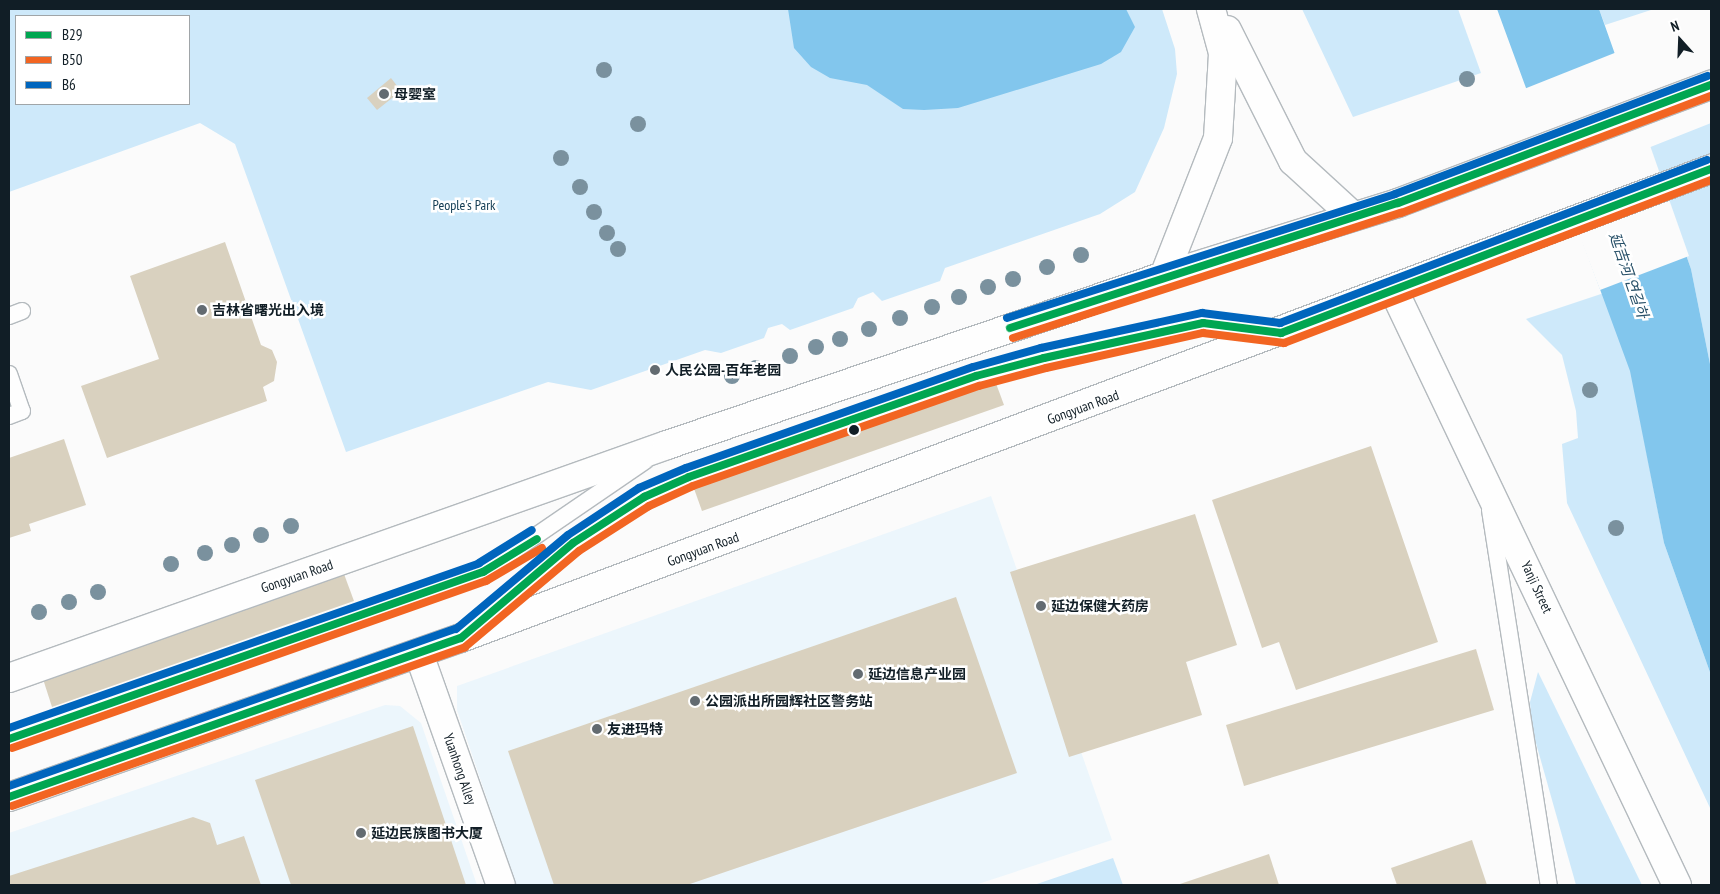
<!DOCTYPE html>
<html>
<head>
<meta charset="utf-8">
<style>
  body { margin:0 }
  #map { position:relative; width:1720px; height:894px; overflow:hidden; background:#fbfbfb; font-family:"PT Sans Narrow","Noto Sans SC","Noto Sans KR",sans-serif }
  div>[style] { position:absolute }
  .built>* { inset:0; background:#ecf6fc }
  .green>* { inset:0; background:#cee9fa }
  .water>* { inset:0; background:#82c6ed }
  .pier>* { inset:0; background:#fbfbfb }
  .building>* { inset:0; background:#d9d1bf }
  .roads { filter:drop-shadow(1px 0 #b4babe) drop-shadow(-1px 0 #b4babe) drop-shadow(0 1px #b4babe) drop-shadow(0 -1px #b4babe) }
  .service>* { height:16px; margin:-8px; padding:0 8px; transform-origin:8px; border-radius:8px; background:#fefefe }
  .minor>* { height:28px; margin:-14px; padding:0 14px; transform-origin:14px; border-radius:14px; background:#fefefe }
  .tertiary>* { height:28px; margin:-14px; padding:0 14px; transform-origin:14px; border-radius:14px; background:#fefefe }
  .primary>* { height:28px; margin:-14px; padding:0 14px; transform-origin:14px; border-radius:14px; background:#fefefe }
  .bus-1>* { height:8px; margin:-4px; padding:0 4px; transform-origin:4px; border-radius:4px; background:#00a651 }
  .bus-2>* { height:8px; margin:-4px; padding:0 4px; transform-origin:4px; border-radius:4px; background:#f26522 }
  .bus-3>* { height:8px; margin:-4px; padding:0 4px; transform-origin:4px; border-radius:4px; background:#0065bd }
  .trees>* { width:16px; height:16px; margin:-8px; border-radius:50%; background:#7a919e }
  .dots>* { width:14px; height:14px; translate:-50% -50%; box-sizing:border-box; border:2px solid #fff; border-radius:50% }
  span { translate:-50% -50%; white-space:nowrap; text-align:center; line-height:1.15; -webkit-text-stroke:5px #fff; paint-order:stroke }
  .poi-label { font-size:14px; color:#111e26; font-weight:700 }
  .left { translate:0 -50%; text-align:left }
  .park-label { font-size:14px; color:#103a51 }
  .street-label { font-size:14px; color:#111e26 }
  .water-label { font-size:15px; color:#264f67; font-style:italic }
  .frame { position:absolute; inset:0; border:10px solid #111e26; pointer-events:none }
  .legend { position:absolute; left:15px; top:15px; width:175px; height:90px; box-sizing:border-box; background:#fff; border:1px solid #a0a5a8; margin:0; padding:6px 9px; list-style:none; font-size:15px; color:#111e26 }
  .legend li { display:flex; align-items:center; gap:10px; height:25px }
  .legend b { width:25px; border:1px solid #a0a5a8 }
  .north { position:absolute; left:1655px; top:15px; width:50px; height:50px; -webkit-text-stroke:4px #fff; paint-order:stroke; rotate:340deg; font-size:14px; font-weight:700; line-height:20px; text-align:center; color:#111e26 }
  .north::after { content:''; display:block; margin:auto; width:18px; height:22px; background:#111e26; clip-path:polygon(50% 0,100% 100%,50% 72%,0 100%) }
</style>
</head>
<body>
<div id="map">
  <div class="built">
    <i style="clip-path:polygon(991px 496px,1112px 840px,975px 885px,516px 885px,457px 710px,457px 686px)"></i>
    <i style="clip-path:polygon(385px 705px,400px 706px,421px 723px,477px 885px,9px 885px,9px 833px)"></i>
  </div>
  <div class="green">
    <i style="clip-path:polygon(evenodd,9px 9px,1162px 9px,1175px 49px,1177px 74px,1164px 128px,1135px 192px,1100px 214px,945px 268px,940px 281px,882px 301px,873px 292px,858px 298px,853px 308px,790px 330px,782px 324px,768px 328px,764px 338px,721px 353px,705px 350px,591px 390px,548px 382px,346px 452px,235px 144px,200px 123px,9px 192px,9px 9px,16px 16px,189px 16px,189px 104px,16px 104px,16px 16px)"></i>
    <i style="clip-path:polygon(1302px 9px,1458px 9px,1481px 73px,1353px 117px)"></i>
    <i style="clip-path:polygon(1599px 9px,1654px 9px,1605px 25px)"></i>
    <i style="clip-path:polygon(1711px 123px,1711px 369px,1691px 269px,1648px 148px)"></i>
    <i style="clip-path:polygon(1604px 293px,1631px 371px,1664px 543px,1711px 675px,1711px 810px,1567px 503px,1562px 444px,1578px 438px,1576px 411px,1562px 355px,1526px 319px)"></i>
    <i style="clip-path:polygon(1538px 672px,1642px 885px,1576px 885px,1532px 729px,1530px 702px)"></i>
    <i style="clip-path:polygon(1113px 858px,1123px 885px,1034px 885px)"></i>
  </div>
  <div class="water">
    <i style="clip-path:polygon(788px 9px,1126px 9px,1135px 27px,1121px 52px,1101px 64px,958px 108px,924px 110px,903px 109px,867px 85px,830px 78px,811px 67px,794px 48px)"></i>
    <i style="clip-path:polygon(1497px 9px,1599px 9px,1691px 269px,1711px 369px,1711px 675px,1664px 543px,1630px 371px)"></i>
  </div>
  <div class="pier">
    <i style="clip-path:polygon(1617px 52px,1689px 256px,1600px 290px,1524px 89px)"></i>
  </div>
  <div class="building">
    <i style="clip-path:polygon(391px 78px,401px 91px,377px 110px,367px 98px)"></i>
    <i style="clip-path:polygon(225px 242px,261px 345px,272px 350px,277px 362px,274px 381px,263px 387px,267px 401px,107px 458px,81px 386px,159px 359px,130px 276px)"></i>
    <i style="clip-path:polygon(994px 378px,1004px 405px,702px 511px,692px 483px)"></i>
    <i style="clip-path:polygon(64px 439px,86px 505px,29px 524px,31px 531px,9px 538px,9px 458px)"></i>
    <i style="clip-path:polygon(1371px 446px,1438px 642px,1296px 690px,1279px 642px,1262px 648px,1212px 500px)"></i>
    <i style="clip-path:polygon(1195px 514px,1237px 645px,1186px 662px,1202px 715px,1069px 757px,1010px 572px)"></i>
    <i style="clip-path:polygon(344px 574px,354px 601px,52px 707px,43px 679px)"></i>
    <i style="clip-path:polygon(956px 597px,1017px 773px,687px 885px,554px 885px,508px 751px)"></i>
    <i style="clip-path:polygon(1476px 649px,1494px 710px,1244px 786px,1226px 725px)"></i>
    <i style="clip-path:polygon(413px 726px,466px 885px,291px 885px,255px 780px)"></i>
    <i style="clip-path:polygon(193px 817px,210px 823px,217px 845px,244px 836px,261px 885px,9px 885px,9px 876px)"></i>
    <i style="clip-path:polygon(1472px 840px,1487px 885px,1397px 885px,1391px 868px)"></i>
    <i style="clip-path:polygon(1269px 854px,1279px 885px,1177px 885px)"></i>
  </div>
  <div class="roads">
    <div class="service">
      <i style="left:9px;top:316px;width:14px;rotate:-21deg"></i>
      <i style="left:9px;top:374px;width:39px;rotate:71deg"></i>
      <i style="left:22px;top:411px;width:14px;rotate:159deg"></i>
      <i style="left:1490px;top:510px;width:380px;rotate:81.1deg"></i>
      <i style="left:477px;top:626px;width:127px;rotate:-40.8deg"></i>
      <i style="left:573px;top:543px;width:85px;rotate:-32.9deg"></i>
      <i style="left:644px;top:497px;width:49px;rotate:-24deg"></i>
      <i style="left:689px;top:477px;width:304px;rotate:-19.4deg"></i>
      <i style="left:976px;top:376px;width:70px;rotate:-14.8deg"></i>
      <i style="left:1044px;top:358px;width:163px;rotate:-12.4deg"></i>
      <i style="left:1203px;top:323px;width:65px;rotate:8deg"></i>
      <i style="left:9px;top:739px;width:503px;rotate:-19.41deg"></i>
      <i style="left:483px;top:572px;width:196px;rotate:-34.4deg"></i>
    </div>
    <div class="minor">
      <i style="left:419px;top:654px;width:245px;rotate:70.5deg"></i>
    </div>
    <div class="tertiary">
      <i style="left:1394px;top:291px;width:658px;rotate:64.53deg"></i>
    </div>
    <div class="primary">
      <i style="left:1227px;top:30px;width:147px;rotate:63.3deg"></i>
      <i style="left:1293px;top:161px;width:81px;rotate:42.5deg"></i>
      <i style="left:1164px;top:276px;width:148px;rotate:-68.6deg"></i>
      <i style="left:1218px;top:138px;width:85px;rotate:-86.6deg"></i>
      <i style="left:1223px;top:53px;width:46px;rotate:-105.3deg"></i>
      <i style="left:9px;top:678px;width:698px;rotate:-19.5deg"></i>
      <i style="left:667px;top:445px;width:525px;rotate:-18.78deg"></i>
      <i style="left:1164px;top:276px;width:245px;rotate:-17.3deg"></i>
      <i style="left:1398px;top:203px;width:335px;rotate:-20.7deg"></i>
      <i style="left:9px;top:797px;width:479px;rotate:-19.4deg"></i>
      <i style="left:461px;top:638px;width:1335px;rotate:-20.57deg"></i>
    </div>
  </div>
  <div class="bus-1">
    <i style="left:1010px;top:328px;width:408px;rotate:-17.9deg"></i>
    <i style="left:1398px;top:203px;width:335px;rotate:-20.7deg"></i>
    <i style="left:9px;top:739px;width:503px;rotate:-19.41deg"></i>
    <i style="left:483px;top:572px;width:63px;rotate:-31.4deg"></i>
    <i style="left:9px;top:797px;width:479px;rotate:-19.4deg"></i>
    <i style="left:461px;top:638px;width:147px;rotate:-40.3deg"></i>
    <i style="left:573px;top:543px;width:85px;rotate:-32.9deg"></i>
    <i style="left:644px;top:497px;width:49px;rotate:-24deg"></i>
    <i style="left:689px;top:477px;width:304px;rotate:-19.4deg"></i>
    <i style="left:976px;top:376px;width:70px;rotate:-14.8deg"></i>
    <i style="left:1044px;top:358px;width:163px;rotate:-12.4deg"></i>
    <i style="left:1203px;top:323px;width:79px;rotate:7.3deg"></i>
    <i style="left:1281px;top:333px;width:460px;rotate:-20.9deg"></i>
  </div>
  <div class="bus-2">
    <i style="left:1013px;top:338px;width:408px;rotate:-17.9deg"></i>
    <i style="left:1401px;top:213px;width:331px;rotate:-20.7deg"></i>
    <i style="left:12px;top:748px;width:503px;rotate:-19.41deg"></i>
    <i style="left:486px;top:581px;width:65px;rotate:-30.5deg"></i>
    <i style="left:12px;top:806px;width:480px;rotate:-19.3deg"></i>
    <i style="left:465px;top:647px;width:149px;rotate:-40.1deg"></i>
    <i style="left:579px;top:551px;width:83px;rotate:-32.7deg"></i>
    <i style="left:649px;top:506px;width:48px;rotate:-24.4deg"></i>
    <i style="left:693px;top:486px;width:303px;rotate:-19.3deg"></i>
    <i style="left:979px;top:386px;width:69px;rotate:-15deg"></i>
    <i style="left:1046px;top:368px;width:161px;rotate:-12.6deg"></i>
    <i style="left:1203px;top:333px;width:82px;rotate:7deg"></i>
    <i style="left:1284px;top:343px;width:457px;rotate:-20.9deg"></i>
  </div>
  <div class="bus-3">
    <i style="left:1007px;top:318px;width:407px;rotate:-17.7deg"></i>
    <i style="left:1395px;top:194px;width:334px;rotate:-20.7deg"></i>
    <i style="left:9px;top:728px;width:498px;rotate:-19.3deg"></i>
    <i style="left:479px;top:563px;width:62px;rotate:-31.9deg"></i>
    <i style="left:9px;top:786px;width:474px;rotate:-19.4deg"></i>
    <i style="left:456px;top:629px;width:146px;rotate:-40deg"></i>
    <i style="left:568px;top:535px;width:85px;rotate:-33.5deg"></i>
    <i style="left:639px;top:488px;width:51px;rotate:-23.1deg"></i>
    <i style="left:686px;top:468px;width:304px;rotate:-19.4deg"></i>
    <i style="left:973px;top:367px;width:71px;rotate:-15.6deg"></i>
    <i style="left:1041px;top:348px;width:165px;rotate:-12.3deg"></i>
    <i style="left:1202px;top:313px;width:79px;rotate:7.3deg"></i>
    <i style="left:1280px;top:323px;width:457px;rotate:-20.9deg"></i>
  </div>
  <div class="trees">
    <i style="left:604px;top:70px"></i>
    <i style="left:1467px;top:79px"></i>
    <i style="left:638px;top:124px"></i>
    <i style="left:561px;top:158px"></i>
    <i style="left:580px;top:187px"></i>
    <i style="left:594px;top:212px"></i>
    <i style="left:607px;top:233px"></i>
    <i style="left:618px;top:249px"></i>
    <i style="left:1081px;top:255px"></i>
    <i style="left:1047px;top:267px"></i>
    <i style="left:1013px;top:279px"></i>
    <i style="left:988px;top:287px"></i>
    <i style="left:959px;top:297px"></i>
    <i style="left:932px;top:307px"></i>
    <i style="left:900px;top:318px"></i>
    <i style="left:869px;top:329px"></i>
    <i style="left:840px;top:339px"></i>
    <i style="left:816px;top:347px"></i>
    <i style="left:790px;top:356px"></i>
    <i style="left:756px;top:368px"></i>
    <i style="left:732px;top:376px"></i>
    <i style="left:1590px;top:390px"></i>
    <i style="left:291px;top:526px"></i>
    <i style="left:1616px;top:528px"></i>
    <i style="left:261px;top:535px"></i>
    <i style="left:232px;top:545px"></i>
    <i style="left:205px;top:553px"></i>
    <i style="left:171px;top:564px"></i>
    <i style="left:98px;top:592px"></i>
    <i style="left:69px;top:602px"></i>
    <i style="left:39px;top:612px"></i>
  </div>
  <div class="dots">
    <i style="left:384px;top:94px;background:#636b71"></i>
    <i style="left:202px;top:310px;background:#636b71"></i>
    <i style="left:655px;top:370px;background:#636b71"></i>
    <i style="left:854px;top:430px;background:#111e26"></i>
    <i style="left:1041px;top:606px;background:#636b71"></i>
    <i style="left:858px;top:674px;background:#636b71"></i>
    <i style="left:695px;top:701px;background:#636b71"></i>
    <i style="left:597px;top:729px;background:#636b71"></i>
    <i style="left:361px;top:833px;background:#636b71"></i>
  </div>
  <div class="poi-label">
    <span class="left" style="left:394px;top:94px">母婴室</span>
    <span class="left" style="left:212px;top:310px">吉林省曙光出入境</span>
    <span class="left" style="left:665px;top:370px">人民公园-百年老园</span>
    <span class="left" style="left:1051px;top:606px">延边保健大药房</span>
    <span class="left" style="left:868px;top:674px">延边信息产业园</span>
    <span class="left" style="left:705px;top:701px">公园派出所园辉社区警务站</span>
    <span class="left" style="left:607px;top:729px">友进玛特</span>
    <span class="left" style="left:371px;top:833px">延边民族图书大厦</span>
  </div>
  <div class="park-label">
    <span style="left:464px;top:205px">People's Park</span>
  </div>
  <div class="street-label">
    <span style="left:1083px;top:407px;rotate:-20deg">Gongyuan Road</span>
    <span style="left:703px;top:549px;rotate:-20deg">Gongyuan Road</span>
    <span style="left:297px;top:576px;rotate:-19deg">Gongyuan Road</span>
    <span style="left:1537px;top:587px;rotate:65deg">Yanji Street</span>
    <span style="left:460px;top:769px;rotate:71deg">Yuanhong Alley</span>
  </div>
  <div class="water-label">
    <span style="left:1629px;top:275px;rotate:71deg">延吉河 연길하</span>
  </div>
  <div class="frame"></div>
  <ul class="legend">
  <li><b style="height:6px;background:#00a651"></b>B29</li>
  <li><b style="height:6px;background:#f26522"></b>B50</li>
  <li><b style="height:6px;background:#0065bd"></b>B6</li>
  </ul>
  <div class="north">N</div>
</div>
</body>
</html>
